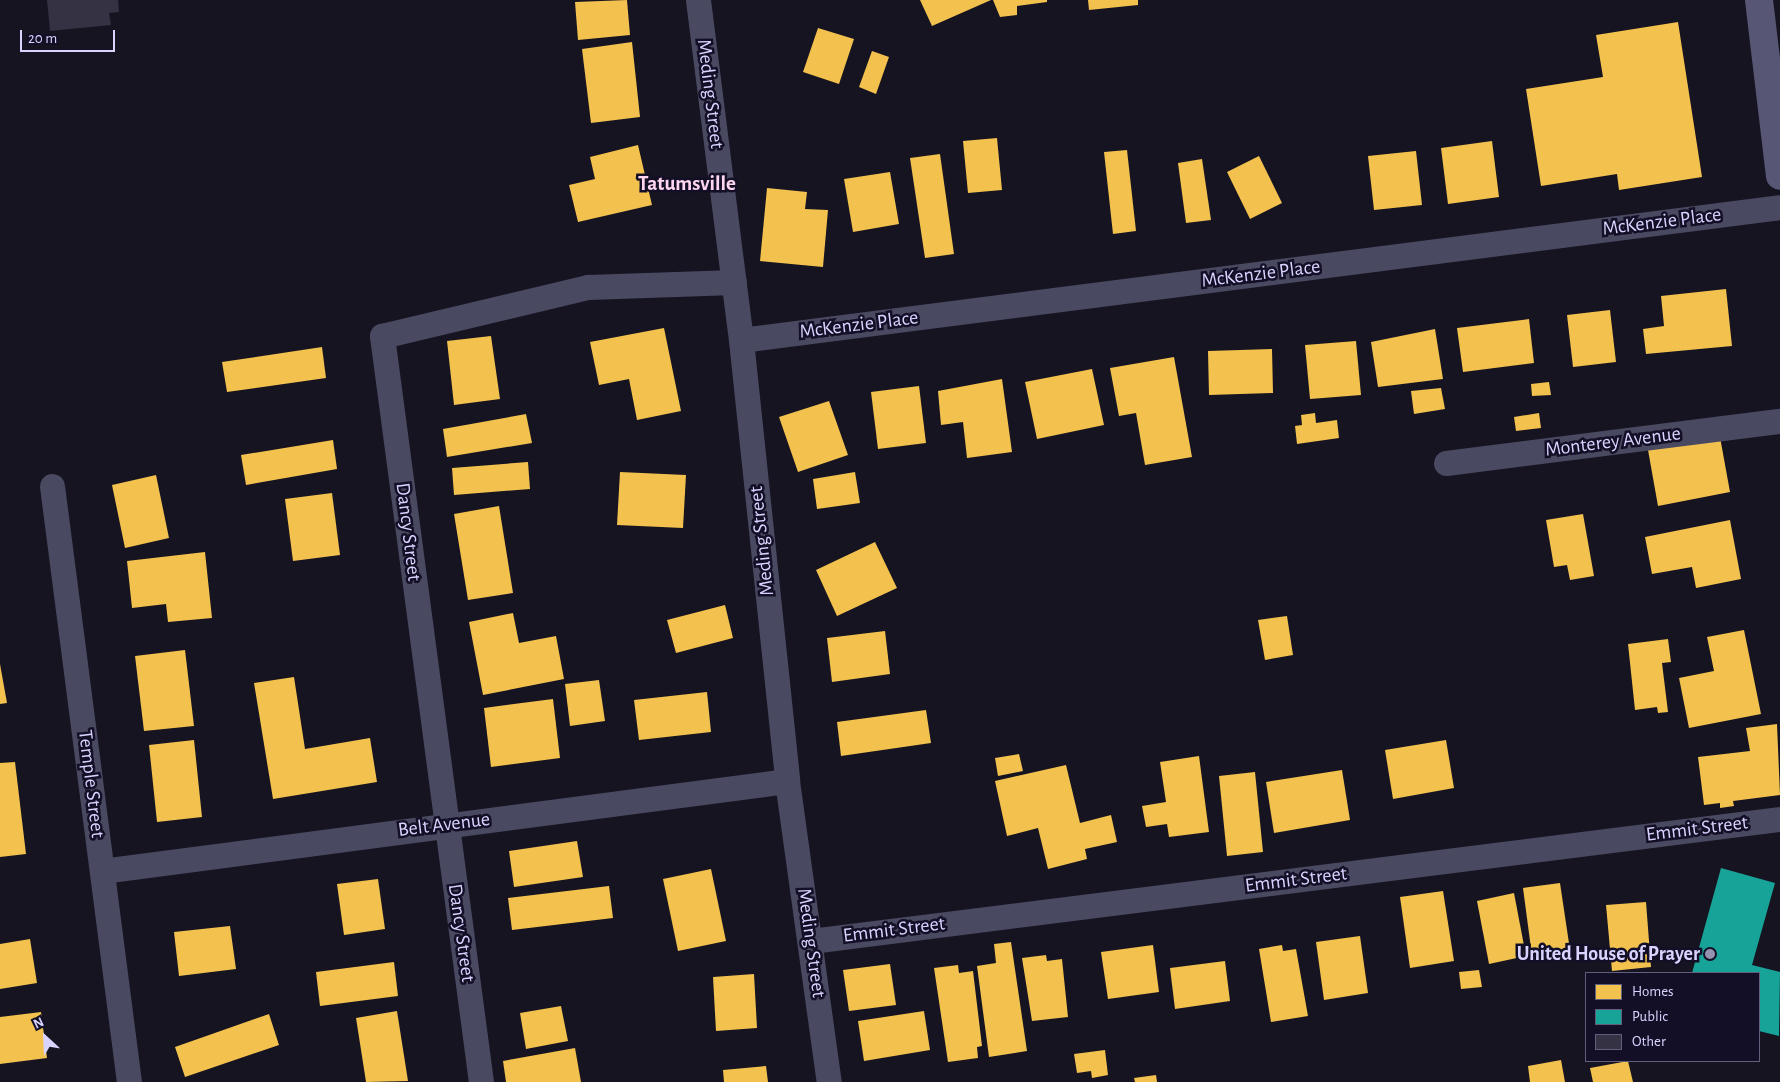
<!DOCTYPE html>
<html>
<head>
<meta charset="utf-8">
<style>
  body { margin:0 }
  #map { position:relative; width:1780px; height:1082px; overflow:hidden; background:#161421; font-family:"Alegreya Sans",sans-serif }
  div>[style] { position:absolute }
  .homes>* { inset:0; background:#f2c14e }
  .public>* { inset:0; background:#17a398 }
  .building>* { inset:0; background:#343243 }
  .minor>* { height:25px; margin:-12.5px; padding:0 12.5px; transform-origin:12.5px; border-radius:12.5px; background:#4a4962 }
  .secondary>* { height:28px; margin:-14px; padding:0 14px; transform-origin:14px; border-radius:14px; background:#575674 }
  .dots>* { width:14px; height:14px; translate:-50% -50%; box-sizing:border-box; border:2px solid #130f26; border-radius:50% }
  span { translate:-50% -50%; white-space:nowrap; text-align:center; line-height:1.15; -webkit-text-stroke:5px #130f26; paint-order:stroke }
  .street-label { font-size:20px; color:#d9d4ff }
  .poi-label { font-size:20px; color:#d9d4ff; font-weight:700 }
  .right { translate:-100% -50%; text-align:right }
  .neighbourhood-label { font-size:21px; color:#ffd6f0; font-weight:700 }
  .legend { position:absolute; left:1585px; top:972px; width:175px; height:90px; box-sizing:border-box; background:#130f26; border:1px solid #625e7d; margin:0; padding:6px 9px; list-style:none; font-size:15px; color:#d9d4ff }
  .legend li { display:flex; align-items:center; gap:10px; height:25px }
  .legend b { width:25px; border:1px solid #625e7d }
  .north { position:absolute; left:20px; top:1012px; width:50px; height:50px; -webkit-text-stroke:4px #130f26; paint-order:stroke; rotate:335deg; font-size:14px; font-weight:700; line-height:20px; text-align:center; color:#d9d4ff }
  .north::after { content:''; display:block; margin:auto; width:18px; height:22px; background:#d9d4ff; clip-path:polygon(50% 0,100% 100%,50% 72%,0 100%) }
  .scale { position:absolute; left:20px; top:30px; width:95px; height:22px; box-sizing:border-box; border:2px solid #d9d4ff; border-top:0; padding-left:6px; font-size:15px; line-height:18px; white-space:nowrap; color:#d9d4ff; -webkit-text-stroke:4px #130f26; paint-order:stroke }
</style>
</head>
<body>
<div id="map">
  <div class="homes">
    <i style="clip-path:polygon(627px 0,630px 35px,578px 40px,575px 2px)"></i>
    <i style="clip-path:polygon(920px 0,991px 0,932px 26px)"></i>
    <i style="clip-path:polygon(993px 0,1047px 0,1047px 2px,1017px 6px,1017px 15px,1000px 17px)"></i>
    <i style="clip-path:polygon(1088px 0,1138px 0,1138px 5px,1089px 10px)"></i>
    <i style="clip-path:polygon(1678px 22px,1702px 177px,1619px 190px,1617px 174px,1541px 186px,1526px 89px,1603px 77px,1596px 35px)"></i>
    <i style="clip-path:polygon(818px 28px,854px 39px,839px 84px,803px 72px)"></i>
    <i style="clip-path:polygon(632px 42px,640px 117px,591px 123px,582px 49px)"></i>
    <i style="clip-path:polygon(872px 51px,889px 57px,876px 94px,859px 87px)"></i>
    <i style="clip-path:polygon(997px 138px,1002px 190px,968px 193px,963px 141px)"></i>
    <i style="clip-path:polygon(1492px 141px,1499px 197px,1448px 204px,1441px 148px)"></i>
    <i style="clip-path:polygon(638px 145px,652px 205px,578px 222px,569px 185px,595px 179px,590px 157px)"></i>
    <i style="clip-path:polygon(1127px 150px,1136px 231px,1113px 234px,1104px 152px)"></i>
    <i style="clip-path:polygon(1416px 151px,1422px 205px,1374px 210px,1368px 156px)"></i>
    <i style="clip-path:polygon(940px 154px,954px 254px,925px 258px,910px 158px)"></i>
    <i style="clip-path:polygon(1259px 156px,1282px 203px,1250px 219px,1227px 172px)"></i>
    <i style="clip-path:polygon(1202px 159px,1211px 220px,1186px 223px,1178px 163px)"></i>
    <i style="clip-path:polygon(890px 172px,899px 224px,853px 232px,844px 179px)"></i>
    <i style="clip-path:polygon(767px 188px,807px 192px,805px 209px,828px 210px,823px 267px,760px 261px)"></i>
    <i style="clip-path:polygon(1726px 289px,1732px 346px,1646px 354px,1643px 329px,1664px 326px,1661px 296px)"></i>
    <i style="clip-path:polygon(1610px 310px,1616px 362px,1573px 367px,1567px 315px)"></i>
    <i style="clip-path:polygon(1529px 319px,1534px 363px,1463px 372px,1457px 328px)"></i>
    <i style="clip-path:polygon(664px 328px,681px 411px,637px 420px,629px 379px,599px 385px,590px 342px)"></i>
    <i style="clip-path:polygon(1435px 329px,1443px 379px,1378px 387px,1371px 342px)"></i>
    <i style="clip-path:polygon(491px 336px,500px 399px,454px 405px,447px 341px)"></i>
    <i style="clip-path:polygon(1356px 341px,1361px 395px,1310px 399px,1305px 345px)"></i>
    <i style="clip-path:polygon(322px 347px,326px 378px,227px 392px,222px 362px)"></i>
    <i style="clip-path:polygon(1272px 349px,1273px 393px,1209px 395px,1208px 351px)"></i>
    <i style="clip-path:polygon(1174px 357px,1192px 457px,1145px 465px,1136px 413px,1119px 416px,1110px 368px)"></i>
    <i style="clip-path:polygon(1092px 369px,1104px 425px,1037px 439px,1025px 382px)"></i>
    <i style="clip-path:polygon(1002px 379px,1012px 452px,967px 458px,963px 422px,941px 425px,938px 391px)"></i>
    <i style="clip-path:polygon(1549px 382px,1551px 395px,1532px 396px,1531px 384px)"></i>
    <i style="clip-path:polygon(919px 386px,926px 443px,878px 449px,871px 392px)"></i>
    <i style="clip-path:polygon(1441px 388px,1445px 409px,1414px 414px,1411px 391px)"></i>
    <i style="clip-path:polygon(829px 401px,848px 455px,798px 472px,779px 417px)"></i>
    <i style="clip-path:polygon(1315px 413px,1316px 423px,1337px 420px,1339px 438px,1297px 444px,1295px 426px,1302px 425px,1301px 415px)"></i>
    <i style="clip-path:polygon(1539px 413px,1541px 428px,1516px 431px,1514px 417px)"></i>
    <i style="clip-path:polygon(526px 414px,532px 443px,447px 457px,443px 429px)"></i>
    <i style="clip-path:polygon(1720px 437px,1730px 492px,1658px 506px,1648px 450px)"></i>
    <i style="clip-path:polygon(333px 440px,337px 469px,246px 485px,241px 455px)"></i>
    <i style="clip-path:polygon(528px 462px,530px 489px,454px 495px,452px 468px)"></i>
    <i style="clip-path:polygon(620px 472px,686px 475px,683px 528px,617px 525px)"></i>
    <i style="clip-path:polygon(855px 472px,860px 503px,817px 509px,813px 479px)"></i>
    <i style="clip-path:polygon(156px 475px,169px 538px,125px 548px,112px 485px)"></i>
    <i style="clip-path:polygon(332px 493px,340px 555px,293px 561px,285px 499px)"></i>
    <i style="clip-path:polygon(499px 506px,513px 593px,468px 600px,454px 514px)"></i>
    <i style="clip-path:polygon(1583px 514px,1594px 576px,1570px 580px,1567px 565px,1554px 567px,1546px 520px)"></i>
    <i style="clip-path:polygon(1730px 520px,1741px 579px,1696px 588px,1692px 567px,1652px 574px,1645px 537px)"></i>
    <i style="clip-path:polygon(875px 542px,897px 588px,837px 616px,816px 570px)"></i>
    <i style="clip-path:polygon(205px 552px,212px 618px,168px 622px,166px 604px,132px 608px,127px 561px)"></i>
    <i style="clip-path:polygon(725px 605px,733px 638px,676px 653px,667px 620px)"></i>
    <i style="clip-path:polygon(513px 613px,519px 643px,556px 636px,564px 679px,483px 695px,469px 622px)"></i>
    <i style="clip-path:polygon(1287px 616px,1293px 655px,1265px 660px,1258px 620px)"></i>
    <i style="clip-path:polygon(1744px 630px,1761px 714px,1689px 728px,1679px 678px,1714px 671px,1707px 637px)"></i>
    <i style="clip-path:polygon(885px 631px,890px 674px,832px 682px,827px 638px)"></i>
    <i style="clip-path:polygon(1668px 639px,1671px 662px,1662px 663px,1668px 712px,1658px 713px,1657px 707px,1635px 710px,1628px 644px)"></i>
    <i style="clip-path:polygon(185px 650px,194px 726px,144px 731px,135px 656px)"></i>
    <i style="clip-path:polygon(0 664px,7px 703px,0 704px)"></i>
    <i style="clip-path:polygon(294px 677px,305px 749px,370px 738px,377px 782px,273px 799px,254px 683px)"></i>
    <i style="clip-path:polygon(599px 680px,605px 721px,570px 726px,565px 684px)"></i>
    <i style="clip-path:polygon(707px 692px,711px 732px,639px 740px,634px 700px)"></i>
    <i style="clip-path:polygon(553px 699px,560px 758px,491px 767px,484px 708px)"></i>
    <i style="clip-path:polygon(926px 710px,931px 743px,841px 756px,837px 722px)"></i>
    <i style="clip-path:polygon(1777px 724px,1780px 795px,1733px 801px,1734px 806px,1720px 808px,1720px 803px,1704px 805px,1698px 757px,1750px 751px,1746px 728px)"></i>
    <i style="clip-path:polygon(194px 740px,202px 817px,157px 822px,149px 745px)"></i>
    <i style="clip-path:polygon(1446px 740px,1454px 788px,1393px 799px,1385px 750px)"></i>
    <i style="clip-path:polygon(1019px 754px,1023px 771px,998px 776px,995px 758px)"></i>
    <i style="clip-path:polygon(1199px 756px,1209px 832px,1169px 837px,1167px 824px,1146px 827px,1142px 806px,1166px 802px,1160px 762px)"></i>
    <i style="clip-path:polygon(15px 762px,26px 854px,0 857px,0 763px)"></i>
    <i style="clip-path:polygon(1066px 765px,1080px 823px,1111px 815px,1117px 842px,1085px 849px,1087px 859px,1048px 869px,1038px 828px,1007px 836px,995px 781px)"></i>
    <i style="clip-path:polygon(1342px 770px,1350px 820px,1274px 833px,1266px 782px)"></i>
    <i style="clip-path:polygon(1255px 772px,1263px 852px,1227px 856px,1219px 776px)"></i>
    <i style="clip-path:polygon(577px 841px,583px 877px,514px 887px,509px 851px)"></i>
    <i style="clip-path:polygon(711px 869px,726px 941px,678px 951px,663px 879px)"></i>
    <i style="clip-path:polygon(378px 879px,385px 929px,344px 935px,337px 884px)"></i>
    <i style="clip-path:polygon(1560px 883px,1570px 950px,1532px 956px,1523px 888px)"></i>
    <i style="clip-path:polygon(609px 886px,613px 918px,512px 930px,508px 898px)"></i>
    <i style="clip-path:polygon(1443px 891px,1454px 961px,1410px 968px,1400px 897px)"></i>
    <i style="clip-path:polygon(1514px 893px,1526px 956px,1489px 964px,1477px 901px)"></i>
    <i style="clip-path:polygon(1646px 902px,1651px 967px,1612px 971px,1606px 905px)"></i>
    <i style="clip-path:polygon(230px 926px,236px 969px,179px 976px,174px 932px)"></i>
    <i style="clip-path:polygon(1360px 936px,1368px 993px,1324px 1000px,1316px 942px)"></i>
    <i style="clip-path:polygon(30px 939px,37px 983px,0 989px,0 944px)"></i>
    <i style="clip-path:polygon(1011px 942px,1027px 1051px,989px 1057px,977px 966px,996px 963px,994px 944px)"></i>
    <i style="clip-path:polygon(1153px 945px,1159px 992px,1108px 999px,1101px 952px)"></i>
    <i style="clip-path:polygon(1282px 945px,1283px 951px,1296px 949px,1308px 1016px,1271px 1022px,1259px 949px)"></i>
    <i style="clip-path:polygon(1046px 955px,1047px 961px,1062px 959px,1068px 1017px,1032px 1021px,1022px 958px)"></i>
    <i style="clip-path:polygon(1225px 961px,1230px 1001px,1175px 1009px,1170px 968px)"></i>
    <i style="clip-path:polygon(394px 962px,398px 996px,320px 1006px,316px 972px)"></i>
    <i style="clip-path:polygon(890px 964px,896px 1005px,849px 1011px,843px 970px)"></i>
    <i style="clip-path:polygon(958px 965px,959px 973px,973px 971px,982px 1046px,977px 1047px,978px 1058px,948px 1062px,934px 968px)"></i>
    <i style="clip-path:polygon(1479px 970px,1482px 987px,1461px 989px,1459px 972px)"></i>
    <i style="clip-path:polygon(754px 974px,757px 1028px,716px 1031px,713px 977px)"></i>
    <i style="clip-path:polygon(561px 1006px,568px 1041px,526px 1049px,520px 1013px)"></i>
    <i style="clip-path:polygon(397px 1011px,408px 1081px,366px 1082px,356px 1018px)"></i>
    <i style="clip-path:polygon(924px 1011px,930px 1050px,864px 1061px,858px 1021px)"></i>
    <i style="clip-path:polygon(41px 1012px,47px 1058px,0 1064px,0 1017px)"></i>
    <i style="clip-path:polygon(269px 1014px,279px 1045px,185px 1077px,175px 1047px)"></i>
    <i style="clip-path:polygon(575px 1048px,581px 1082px,506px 1082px,503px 1061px)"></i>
    <i style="clip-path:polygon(1105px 1050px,1108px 1075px,1092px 1078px,1091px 1071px,1077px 1073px,1074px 1054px)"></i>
    <i style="clip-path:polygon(1561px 1060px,1565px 1082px,1530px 1082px,1528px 1066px)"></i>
    <i style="clip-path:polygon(1628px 1061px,1633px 1082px,1593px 1082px,1590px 1068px)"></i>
    <i style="clip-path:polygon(766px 1066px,768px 1082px,724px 1082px,723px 1070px)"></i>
    <i style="clip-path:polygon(1156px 1075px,1157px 1082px,1135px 1082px,1134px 1078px)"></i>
  </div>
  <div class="public">
    <i style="clip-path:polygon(1721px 868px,1775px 883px,1752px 965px,1780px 972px,1779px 1036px,1759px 1031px,1759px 973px,1692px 973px)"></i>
  </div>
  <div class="building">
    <i style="clip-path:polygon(47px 0,118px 0,119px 12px,109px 13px,111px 25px,50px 31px)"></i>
  </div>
  <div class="minor">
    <i style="left:698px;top:0;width:343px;rotate:82.8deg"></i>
    <i style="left:741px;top:340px;width:443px;rotate:84deg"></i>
    <i style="left:787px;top:781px;width:304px;rotate:82.1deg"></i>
    <i style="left:741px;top:340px;width:1047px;rotate:-7.29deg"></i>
    <i style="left:1446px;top:463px;width:337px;rotate:-7.2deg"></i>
    <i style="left:52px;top:486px;width:601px;rotate:82.64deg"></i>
    <i style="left:102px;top:871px;width:691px;rotate:-7.49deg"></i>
    <i style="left:811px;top:941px;width:977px;rotate:-7.18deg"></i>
    <i style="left:481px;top:1082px;width:753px;rotate:-97.56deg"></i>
    <i style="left:382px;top:336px;width:212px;rotate:-13.4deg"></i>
    <i style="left:588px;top:287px;width:146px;rotate:-2deg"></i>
  </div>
  <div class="secondary">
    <i style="left:1759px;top:0;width:177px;rotate:83.2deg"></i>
  </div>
  <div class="dots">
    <i style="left:1710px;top:954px;background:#9591b1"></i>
  </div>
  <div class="street-label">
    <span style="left:710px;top:94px;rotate:83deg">Meding Street</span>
    <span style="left:1662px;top:222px;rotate:-7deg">McKenzie Place</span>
    <span style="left:1261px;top:274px;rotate:-7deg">McKenzie Place</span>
    <span style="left:859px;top:325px;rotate:-7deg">McKenzie Place</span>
    <span style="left:1613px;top:442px;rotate:-7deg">Monterey Avenue</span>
    <span style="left:408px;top:532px;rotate:83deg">Dancy Street</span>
    <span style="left:762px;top:541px;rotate:-96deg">Meding Street</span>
    <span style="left:91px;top:784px;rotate:83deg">Temple Street</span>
    <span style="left:444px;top:825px;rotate:-7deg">Belt Avenue</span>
    <span style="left:1697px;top:829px;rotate:-7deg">Emmit Street</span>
    <span style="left:1296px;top:880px;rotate:-7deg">Emmit Street</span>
    <span style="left:894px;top:930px;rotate:-7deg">Emmit Street</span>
    <span style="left:461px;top:933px;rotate:82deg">Dancy Street</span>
    <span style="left:811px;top:943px;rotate:82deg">Meding Street</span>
  </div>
  <div class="poi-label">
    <span class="right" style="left:1700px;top:954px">United House of Prayer</span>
  </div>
  <div class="neighbourhood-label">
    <span style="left:687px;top:184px">Tatumsville</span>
  </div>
  <ul class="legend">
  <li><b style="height:14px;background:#f2c14e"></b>Homes</li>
  <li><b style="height:14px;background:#17a398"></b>Public</li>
  <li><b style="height:14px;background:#343243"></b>Other</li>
  </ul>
  <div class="north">N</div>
  <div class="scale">20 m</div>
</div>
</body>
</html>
